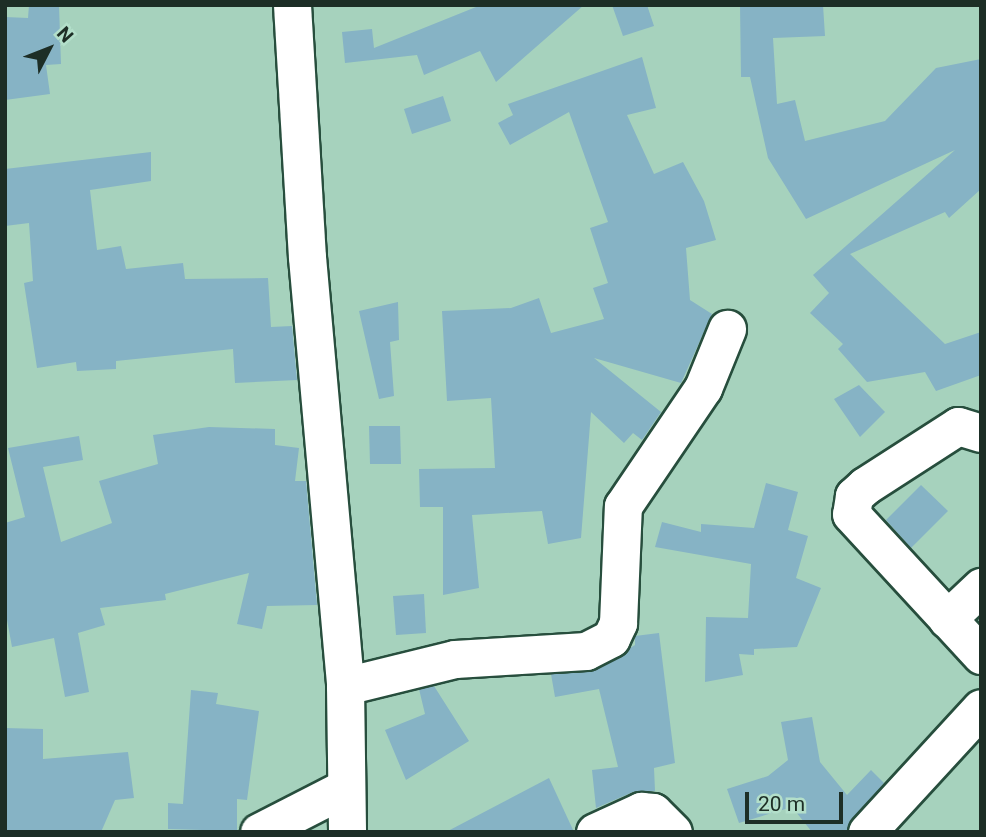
<!DOCTYPE html>
<html>
<head>
<meta charset="utf-8">
<style>
  body { margin:0 }
  #map { position:relative; width:986px; height:837px; overflow:hidden; background:#a6d2bd; font-family:Roboto,sans-serif }
  div>[style] { position:absolute }
  .building>* { inset:0; background:#86b3c5 }
  .roads { filter:drop-shadow(2px 0 #274e3d) drop-shadow(-2px 0 #274e3d) drop-shadow(0 2px #274e3d) drop-shadow(0 -2px #274e3d) }
  .minor>* { height:37px; margin:-18.5px; padding:0 18.5px; transform-origin:18.5px; border-radius:18.5px; background:#fff }
  span { translate:-50% -50%; white-space:nowrap; text-align:center; line-height:1.15; -webkit-text-stroke:6px #b3dfca; paint-order:stroke }
  .frame { position:absolute; inset:0; border:7px solid #1d2e26; pointer-events:none }
  .north { position:absolute; left:14px; top:14px; width:70px; height:70px; -webkit-text-stroke:5px #b3dfca; paint-order:stroke; rotate:48deg; font-size:19px; font-weight:700; line-height:28px; text-align:center; color:#1d2e26 }
  .north::after { content:''; display:block; margin:auto; width:24px; height:32px; background:#1d2e26; clip-path:polygon(50% 0,100% 100%,50% 72%,0 100%) }
  .scale { position:absolute; left:745px; top:792px; width:98px; height:32px; box-sizing:border-box; border:4px solid #1d2e26; border-top:0; padding-left:9px; font-size:21px; line-height:24px; white-space:nowrap; color:#1d2e26; -webkit-text-stroke:5px #b3dfca; paint-order:stroke }
</style>
</head>
<body>
<div id="map">
  <div class="building">
    <i style="clip-path:polygon(29px 5px,59px 5px,61px 64px,46px 65px,50px 94px,5px 100px,5px 17px,28px 18px)"></i>
    <i style="clip-path:polygon(481px 5px,584px 5px,496px 82px,480px 51px,424px 75px,417px 55px,345px 63px,342px 32px,372px 29px,374px 48px)"></i>
    <i style="clip-path:polygon(612px 5px,647px 5px,654px 26px,623px 36px)"></i>
    <i style="clip-path:polygon(740px 5px,823px 5px,825px 36px,773px 38px,777px 104px,795px 100px,805px 141px,885px 121px,936px 68px,981px 59px,981px 189px,949px 218px,945px 212px,850px 254px,945px 344px,981px 332px,981px 375px,936px 391px,925px 372px,867px 382px,838px 349px,843px 344px,810px 313px,829px 293px,813px 275px,955px 150px,806px 219px,768px 158px,750px 77px,741px 77px)"></i>
    <i style="clip-path:polygon(642px 57px,656px 108px,627px 115px,654px 174px,683px 162px,704px 201px,716px 240px,686px 248px,690px 300px,712px 314px,681px 383px,594px 358px,661px 412px,642px 440px,633px 433px,624px 443px,591px 412px,581px 538px,548px 544px,542px 511px,472px 515px,479px 588px,443px 595px,443px 507px,420px 507px,419px 469px,495px 468px,491px 398px,447px 401px,442px 311px,511px 308px,539px 298px,551px 333px,604px 319px,593px 288px,608px 283px,590px 228px,608px 222px,569px 112px,510px 145px,498px 123px,513px 115px,508px 104px)"></i>
    <i style="clip-path:polygon(443px 96px,451px 121px,412px 134px,404px 109px)"></i>
    <i style="clip-path:polygon(151px 152px,151px 181px,90px 190px,97px 250px,121px 246px,126px 269px,183px 263px,185px 279px,268px 278px,271px 327px,292px 326px,297px 380px,235px 383px,233px 349px,116px 361px,116px 369px,77px 371px,76px 362px,37px 368px,24px 283px,33px 281px,29px 223px,5px 226px,5px 169px)"></i>
    <i style="clip-path:polygon(398px 302px,399px 340px,390px 342px,394px 396px,379px 399px,359px 311px)"></i>
    <i style="clip-path:polygon(859px 385px,885px 412px,860px 437px,834px 399px)"></i>
    <i style="clip-path:polygon(369px 426px,400px 426px,401px 464px,370px 464px)"></i>
    <i style="clip-path:polygon(209px 427px,275px 429px,275px 445px,299px 448px,295px 481px,306px 481px,317px 605px,267px 606px,262px 629px,237px 624px,249px 573px,165px 594px,166px 600px,100px 608px,105px 625px,78px 633px,89px 692px,65px 697px,54px 638px,12px 647px,5px 609px,5px 523px,25px 517px,8px 448px,79px 436px,83px 460px,43px 467px,61px 542px,112px 523px,99px 481px,158px 464px,153px 435px)"></i>
    <i style="clip-path:polygon(766px 483px,798px 492px,788px 530px,808px 536px,796px 578px,821px 588px,797px 647px,754px 649px,754px 655px,739px 654px,743px 675px,705px 682px,706px 617px,748px 618px,751px 564px,655px 547px,662px 522px,701px 532px,701px 524px,754px 528px)"></i>
    <i style="clip-path:polygon(921px 485px,948px 511px,911px 548px,886px 520px)"></i>
    <i style="clip-path:polygon(424px 594px,426px 633px,396px 635px,393px 596px)"></i>
    <i style="clip-path:polygon(659px 633px,675px 763px,654px 768px,655px 791px,633px 792px,596px 808px,592px 770px,618px 767px,599px 689px,555px 697px,551px 674px,595px 670px,635px 645px,635px 636px)"></i>
    <i style="clip-path:polygon(434px 686px,469px 741px,406px 780px,385px 730px,425px 714px,419px 689px)"></i>
    <i style="clip-path:polygon(191px 690px,218px 693px,216px 704px,259px 711px,247px 800px,237px 799px,237px 831px,168px 829px,168px 803px,183px 804px)"></i>
    <i style="clip-path:polygon(812px 717px,820px 762px,847px 795px,871px 770px,884px 783px,846px 832px,812px 832px,792px 807px,739px 823px,727px 789px,768px 776px,788px 760px,781px 722px)"></i>
    <i style="clip-path:polygon(5px 728px,43px 729px,43px 759px,128px 752px,134px 798px,115px 800px,101px 832px,5px 832px)"></i>
    <i style="clip-path:polygon(549px 778px,574px 832px,446px 832px)"></i>
  </div>
  <div class="roads">
    <div class="minor">
      <i style="left:292px;top:5px;width:252px;rotate:86.6deg"></i>
      <i style="left:307px;top:257px;width:431px;rotate:84.9deg"></i>
      <i style="left:345px;top:686px;width:146px;rotate:89.2deg"></i>
      <i style="left:981px;top:433px;width:24px;rotate:-163deg"></i>
      <i style="left:958px;top:426px;width:111px;rotate:147.2deg"></i>
      <i style="left:865px;top:486px;width:15px;rotate:138deg"></i>
      <i style="left:854px;top:496px;width:18px;rotate:99deg"></i>
      <i style="left:851px;top:514px;width:192px;rotate:47.3deg"></i>
      <i style="left:947px;top:619px;width:47px;rotate:-43.3deg"></i>
      <i style="left:345px;top:686px;width:113px;rotate:-13.8deg"></i>
      <i style="left:455px;top:659px;width:131px;rotate:-3.5deg"></i>
      <i style="left:586px;top:651px;width:28px;rotate:-27deg"></i>
      <i style="left:611px;top:638px;width:17px;rotate:-65deg"></i>
      <i style="left:618px;top:623px;width:117px;rotate:-87.6deg"></i>
      <i style="left:623px;top:506px;width:143px;rotate:-55.9deg"></i>
      <i style="left:703px;top:388px;width:64px;rotate:-67.9deg"></i>
      <i style="left:259px;top:832px;width:94px;rotate:-27.1deg"></i>
      <i style="left:595px;top:832px;width:51px;rotate:-24.5deg"></i>
      <i style="left:641px;top:811px;width:12px;rotate:5deg"></i>
      <i style="left:653px;top:812px;width:28px;rotate:45deg"></i>
      <i style="left:867px;top:832px;width:168px;rotate:-47.4deg"></i>
    </div>
  </div>
  <div class="frame"></div>
  <div class="north">N</div>
  <div class="scale">20 m</div>
</div>
</body>
</html>
